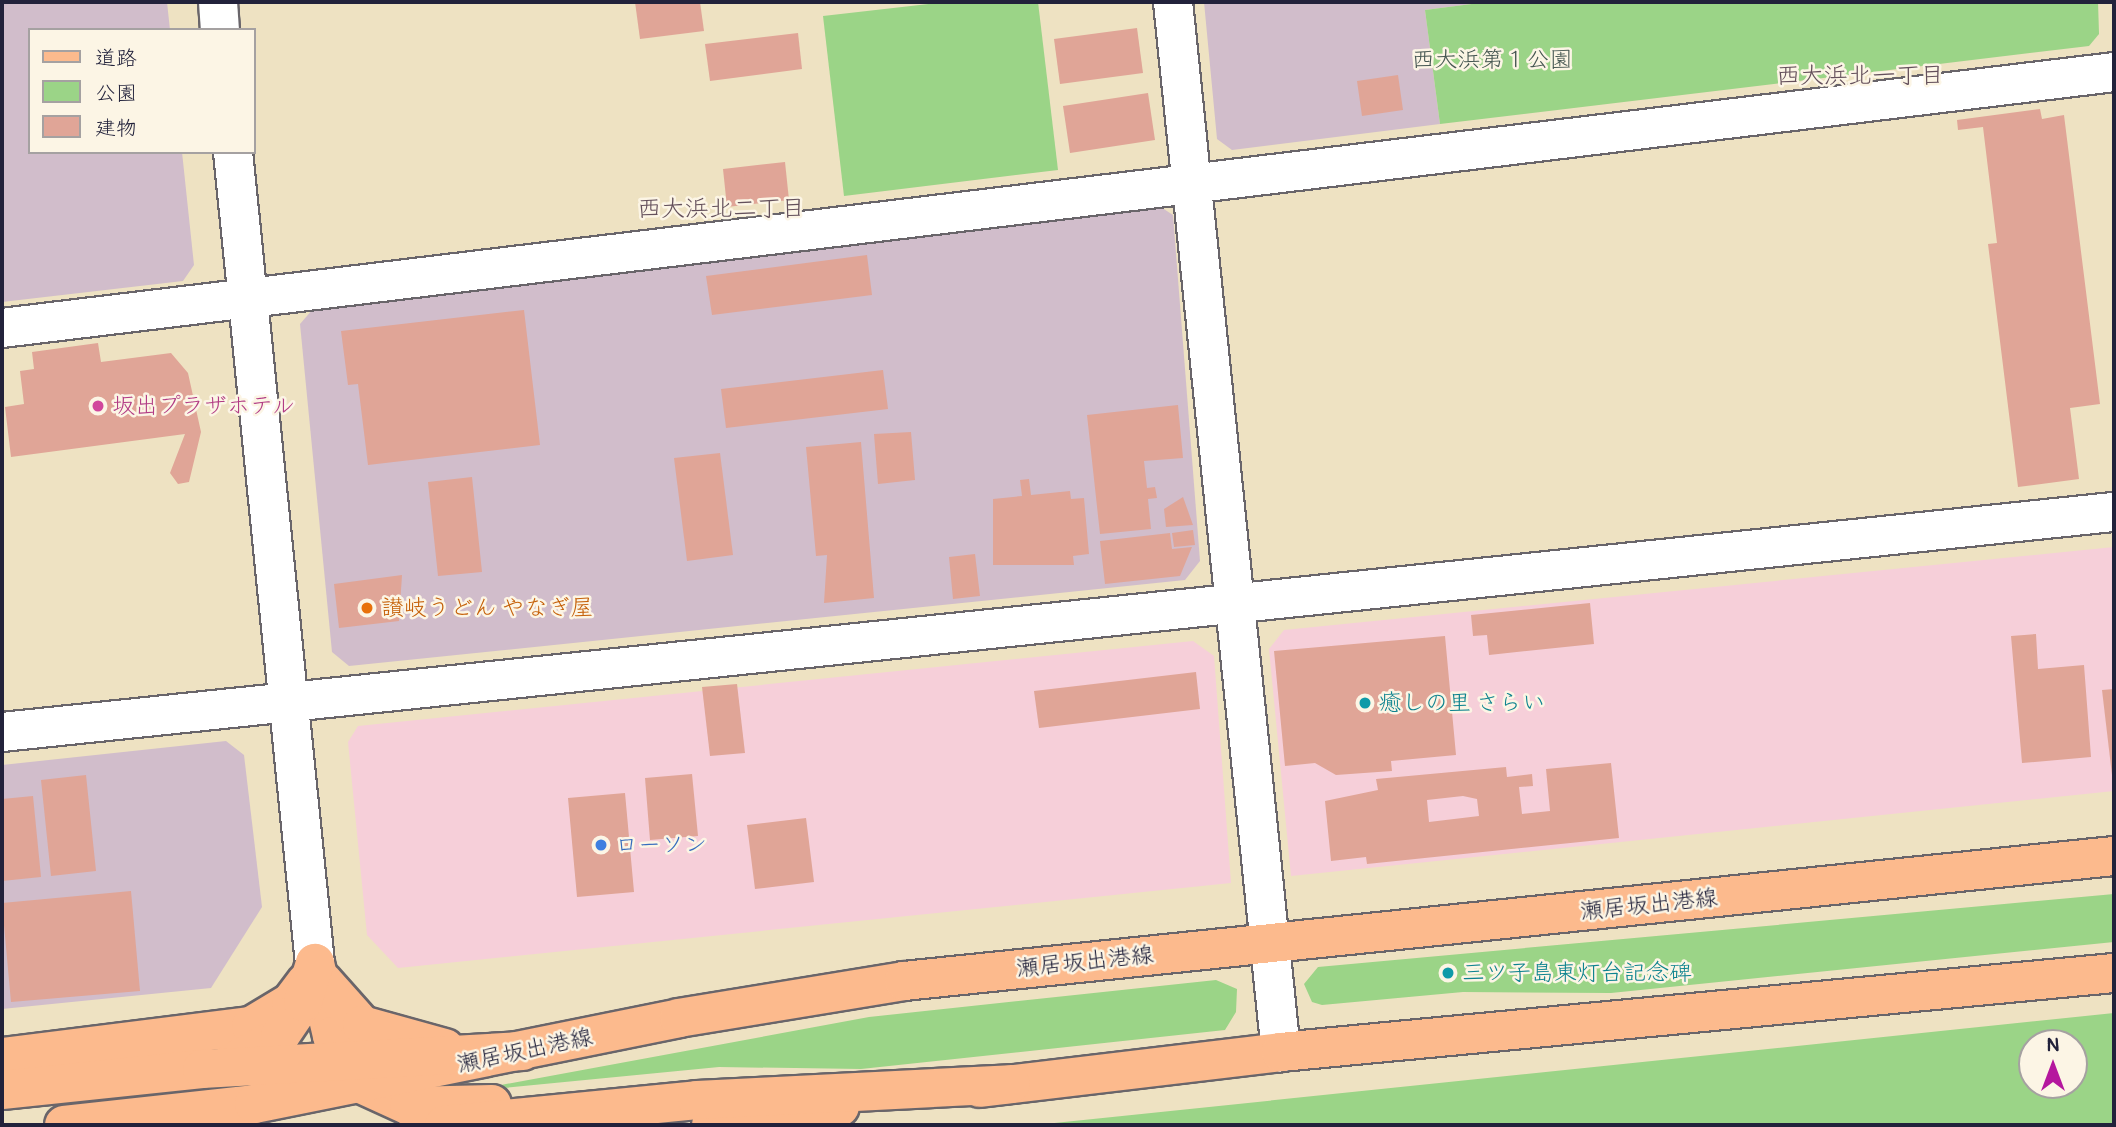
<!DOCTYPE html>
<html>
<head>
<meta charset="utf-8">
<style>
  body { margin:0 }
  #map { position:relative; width:2116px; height:1127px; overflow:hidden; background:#eee2c2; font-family:Pangolin,"Klee One",sans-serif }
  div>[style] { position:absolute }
  .built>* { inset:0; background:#f6cfd9 }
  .industrial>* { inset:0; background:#d1bdcb }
  .green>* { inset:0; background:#9bd487 }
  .building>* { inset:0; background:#e0a597 }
  .roads { filter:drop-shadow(2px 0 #69656a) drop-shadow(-2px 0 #69656a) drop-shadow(0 2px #69656a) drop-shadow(0 -2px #69656a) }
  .minor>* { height:38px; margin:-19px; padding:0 19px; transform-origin:19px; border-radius:19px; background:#fff }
  .major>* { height:38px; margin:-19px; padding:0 19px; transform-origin:19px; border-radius:19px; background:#fcba8d }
  .highway>* { height:38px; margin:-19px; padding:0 19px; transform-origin:19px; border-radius:19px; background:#fcba8d }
  .dots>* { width:19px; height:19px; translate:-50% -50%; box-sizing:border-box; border:4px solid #fcf5e5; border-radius:50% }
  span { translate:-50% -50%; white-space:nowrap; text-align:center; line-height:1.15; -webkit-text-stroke:5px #fcf5e5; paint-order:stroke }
  .park-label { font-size:23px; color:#465752 }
  .hotel-label { font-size:23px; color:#b23c85 }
  .left { translate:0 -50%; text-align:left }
  .food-label { font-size:23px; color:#c56008 }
  .culture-label { font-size:23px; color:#0d838f }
  .shop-label { font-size:23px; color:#366cbe }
  .street-label { font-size:23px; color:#22223b }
  .neighbourhood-label { font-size:24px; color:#64505b }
  .frame { position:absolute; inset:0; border:4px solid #22223b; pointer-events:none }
  .legend { position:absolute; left:28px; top:28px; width:228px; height:126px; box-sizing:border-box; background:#fcf5e5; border:2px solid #a5a1a1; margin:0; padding:9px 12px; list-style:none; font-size:21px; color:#22223b }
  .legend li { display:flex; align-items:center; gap:14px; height:35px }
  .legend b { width:35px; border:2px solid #a5a1a1 }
  .north { position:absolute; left:2018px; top:1029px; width:70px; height:70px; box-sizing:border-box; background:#fcf5e5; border:2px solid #a5a1a1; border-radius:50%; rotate:0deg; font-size:19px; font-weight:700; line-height:28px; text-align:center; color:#22223b }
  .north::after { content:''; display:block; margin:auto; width:24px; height:32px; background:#b5179e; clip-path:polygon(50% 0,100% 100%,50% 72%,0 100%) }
</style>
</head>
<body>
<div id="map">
  <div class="built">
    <i style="clip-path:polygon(2114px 547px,2114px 791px,1291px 876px,1269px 649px,1284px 630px)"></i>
    <i style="clip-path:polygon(1193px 641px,1214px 656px,1231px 883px,398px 968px,367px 935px,348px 742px,358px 726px)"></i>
  </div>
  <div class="industrial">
    <i style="clip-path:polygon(2px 2px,167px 2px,170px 30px,30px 30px,30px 152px,182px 152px,194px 265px,183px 281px,2px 302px)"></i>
    <i style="clip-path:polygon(1204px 2px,1487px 2px,1425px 10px,1440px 124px,1232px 150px,1217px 139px)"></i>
    <i style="clip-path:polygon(1150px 200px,1173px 215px,1200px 561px,1185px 580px,349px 666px,332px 652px,300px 324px,313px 309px)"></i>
    <i style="clip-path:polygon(226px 741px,244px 755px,262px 907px,211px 988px,2px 1009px,2px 765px)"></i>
  </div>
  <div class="green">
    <i style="clip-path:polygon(946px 2px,1038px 2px,1058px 170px,844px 196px,823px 16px)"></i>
    <i style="clip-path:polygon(1487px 2px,2098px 2px,2099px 34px,2089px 46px,1440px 124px,1425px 10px)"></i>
    <i style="clip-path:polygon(2114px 894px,2114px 942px,1611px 993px,1463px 992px,1322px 1005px,1312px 1002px,1304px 984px,1318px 967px)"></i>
    <i style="clip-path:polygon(1216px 980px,1237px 989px,1236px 1012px,1225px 1030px,861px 1069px,719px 1067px,463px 1092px,869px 1017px)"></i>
    <i style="clip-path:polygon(evenodd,2114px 1013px,2114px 1125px,1035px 1125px,2114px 1013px,2074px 1043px,2074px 1085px,2032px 1085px,2032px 1043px,2074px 1043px)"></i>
  </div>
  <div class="building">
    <i style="clip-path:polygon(635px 2px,700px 2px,704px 31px,640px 39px)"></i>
    <i style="clip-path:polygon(1137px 28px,1143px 73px,1060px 84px,1054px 39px)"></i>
    <i style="clip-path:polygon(798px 33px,802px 69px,710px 81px,705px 44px)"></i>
    <i style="clip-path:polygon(1398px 75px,1403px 110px,1362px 116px,1357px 81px)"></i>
    <i style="clip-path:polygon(1148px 93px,1155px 140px,1070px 153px,1063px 106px)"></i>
    <i style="clip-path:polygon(2040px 109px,2042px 119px,2064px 115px,2100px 404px,2070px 408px,2079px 479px,2018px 487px,1988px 244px,1997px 243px,1983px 127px,1958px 130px,1957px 120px)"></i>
    <i style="clip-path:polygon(785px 162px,789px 200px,727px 207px,723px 169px)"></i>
    <i style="clip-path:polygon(867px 255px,872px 295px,712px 315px,706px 276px)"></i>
    <i style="clip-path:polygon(524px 310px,540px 445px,368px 465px,358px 384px,348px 385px,341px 331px)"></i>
    <i style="clip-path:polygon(98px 343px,101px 362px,171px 353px,188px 373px,201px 432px,189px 482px,178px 484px,170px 473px,185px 434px,11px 457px,5px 407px,24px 404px,20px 371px,34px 369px,32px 352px)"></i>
    <i style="clip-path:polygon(883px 370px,888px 409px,726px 428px,721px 389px)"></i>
    <i style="clip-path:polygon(1178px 405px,1183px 458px,1144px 461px,1147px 488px,1155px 487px,1157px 498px,1148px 499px,1151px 529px,1100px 534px,1087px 415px)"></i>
    <i style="clip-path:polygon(911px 432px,915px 480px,878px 484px,874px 434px)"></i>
    <i style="clip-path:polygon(861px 442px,874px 598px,824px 603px,827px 555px,816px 556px,806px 447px)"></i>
    <i style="clip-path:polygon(720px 453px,733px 555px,687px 561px,674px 458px)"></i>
    <i style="clip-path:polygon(472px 477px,482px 572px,438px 576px,428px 482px)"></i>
    <i style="clip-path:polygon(1029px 479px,1031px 495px,1070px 491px,1071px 499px,1084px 498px,1089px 554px,1073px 556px,1074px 565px,993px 565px,993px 499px,1022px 496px,1020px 480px)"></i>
    <i style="clip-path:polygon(1183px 497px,1193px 525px,1166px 527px,1164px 509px)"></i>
    <i style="clip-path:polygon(1193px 530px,1195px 545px,1174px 547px,1172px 533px)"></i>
    <i style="clip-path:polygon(1170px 533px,1172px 549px,1192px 547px,1180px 576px,1105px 584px,1100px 541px)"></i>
    <i style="clip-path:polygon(975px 554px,980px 596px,953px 599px,949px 557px)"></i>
    <i style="clip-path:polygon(402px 575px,399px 621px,339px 628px,334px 584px)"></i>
    <i style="clip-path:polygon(1590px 603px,1594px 644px,1489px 655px,1487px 635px,1473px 636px,1471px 615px)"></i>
    <i style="clip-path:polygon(2036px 634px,2038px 669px,2084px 665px,2091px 757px,2022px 763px,2011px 636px)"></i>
    <i style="clip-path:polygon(1445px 636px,1456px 755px,1391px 761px,1392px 771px,1336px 775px,1315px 763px,1285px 766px,1274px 651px)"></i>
    <i style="clip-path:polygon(1196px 672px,1200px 709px,1039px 728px,1034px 691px)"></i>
    <i style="clip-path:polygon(737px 684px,745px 753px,710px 756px,702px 687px)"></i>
    <i style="clip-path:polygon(2114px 689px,2114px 775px,2112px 775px,2102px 690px)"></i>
    <i style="clip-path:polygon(evenodd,1611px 763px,1619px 838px,1367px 864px,1366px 857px,1331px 861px,1325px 801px,1378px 790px,1376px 779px,1506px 767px,1507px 777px,1532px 774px,1533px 786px,1519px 787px,1522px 814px,1550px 811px,1546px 769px,1611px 763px,1463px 796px,1477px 799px,1479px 816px,1429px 822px,1427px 800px,1463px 796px)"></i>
    <i style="clip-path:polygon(692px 774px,698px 836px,650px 840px,645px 778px)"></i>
    <i style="clip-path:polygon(86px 775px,96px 871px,51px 876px,41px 780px)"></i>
    <i style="clip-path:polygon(625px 793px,634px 892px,577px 897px,568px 798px)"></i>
    <i style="clip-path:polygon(33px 796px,41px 877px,2px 881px,2px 799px)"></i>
    <i style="clip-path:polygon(806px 818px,814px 882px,755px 889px,747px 825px)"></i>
    <i style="clip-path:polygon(131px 891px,140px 991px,11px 1002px,2px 903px)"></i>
  </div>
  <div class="roads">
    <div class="minor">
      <i style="left:218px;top:2px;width:28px;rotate:86deg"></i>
      <i style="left:1173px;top:2px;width:1056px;rotate:84.13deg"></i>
      <i style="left:233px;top:152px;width:815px;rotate:84.23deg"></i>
      <i style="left:2px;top:328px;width:2127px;rotate:-6.91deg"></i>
      <i style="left:2px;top:732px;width:2123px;rotate:-5.95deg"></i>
    </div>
    <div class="major">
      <i style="left:315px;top:963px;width:75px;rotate:76.9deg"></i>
      <i style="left:332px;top:1036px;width:56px;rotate:58.9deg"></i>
      <i style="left:361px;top:1084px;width:53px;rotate:24.6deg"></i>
      <i style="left:409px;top:1106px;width:83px;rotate:-1.4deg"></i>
      <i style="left:323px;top:981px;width:59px;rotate:48.4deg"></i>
      <i style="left:362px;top:1025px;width:86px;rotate:15.5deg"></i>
      <i style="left:2px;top:1057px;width:251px;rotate:-7.1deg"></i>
      <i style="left:251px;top:1026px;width:47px;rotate:-31deg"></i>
      <i style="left:291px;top:1002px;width:25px;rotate:-53deg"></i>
      <i style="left:980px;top:1088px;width:303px;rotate:-6.8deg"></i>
      <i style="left:1281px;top:1052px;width:837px;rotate:-5.42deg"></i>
      <i style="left:64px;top:1125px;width:191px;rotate:-6.3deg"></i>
      <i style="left:254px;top:1104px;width:434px;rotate:-11.4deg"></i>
      <i style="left:679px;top:1018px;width:228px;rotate:-9.3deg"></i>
      <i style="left:904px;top:981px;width:1216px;rotate:-5.9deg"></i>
      <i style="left:711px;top:1125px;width:130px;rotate:-7.9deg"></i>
    </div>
    <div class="highway">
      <i style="left:231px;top:1063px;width:56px;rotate:-28.9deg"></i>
      <i style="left:280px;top:1036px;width:41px;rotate:-55.9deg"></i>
      <i style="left:303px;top:1002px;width:41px;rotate:-72.9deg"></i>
      <i style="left:2px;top:1090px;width:201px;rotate:-6deg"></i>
      <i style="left:202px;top:1069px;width:321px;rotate:-3.2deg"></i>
      <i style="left:444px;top:1125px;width:254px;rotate:-5.6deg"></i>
      <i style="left:697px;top:1100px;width:314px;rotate:-2.9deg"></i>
    </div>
  </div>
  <div class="dots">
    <i style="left:98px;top:406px;background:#d1479c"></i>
    <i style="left:367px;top:608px;background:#e8710a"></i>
    <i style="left:1365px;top:703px;background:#0f9aa8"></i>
    <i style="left:601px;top:845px;background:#3f7fe0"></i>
    <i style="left:1448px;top:973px;background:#0f9aa8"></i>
  </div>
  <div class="park-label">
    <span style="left:1492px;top:60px">西大浜第１公園</span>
  </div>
  <div class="hotel-label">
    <span class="left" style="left:112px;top:406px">坂出プラザホテル</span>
  </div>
  <div class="food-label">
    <span class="left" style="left:381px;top:608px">讃岐うどん やなぎ屋</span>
  </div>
  <div class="culture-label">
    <span class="left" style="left:1379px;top:703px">癒しの里 さらい</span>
    <span class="left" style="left:1462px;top:973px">三ツ子島東灯台記念碑</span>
  </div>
  <div class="shop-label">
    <span class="left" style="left:615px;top:845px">ローソン</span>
  </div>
  <div class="street-label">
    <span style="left:1649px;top:905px;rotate:-6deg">瀬居坂出港線</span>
    <span style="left:1085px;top:962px;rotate:-6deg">瀬居坂出港線</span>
    <span style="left:525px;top:1051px;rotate:-12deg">瀬居坂出港線</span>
  </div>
  <div class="neighbourhood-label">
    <span style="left:1860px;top:76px">西大浜北一丁目</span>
    <span style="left:721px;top:209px">西大浜北二丁目</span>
  </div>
  <div class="frame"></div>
  <ul class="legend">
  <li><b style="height:9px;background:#fcba8d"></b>道路</li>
  <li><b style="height:19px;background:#9bd487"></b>公園</li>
  <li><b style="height:19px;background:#e0a597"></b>建物</li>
  </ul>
  <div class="north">N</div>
</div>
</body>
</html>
